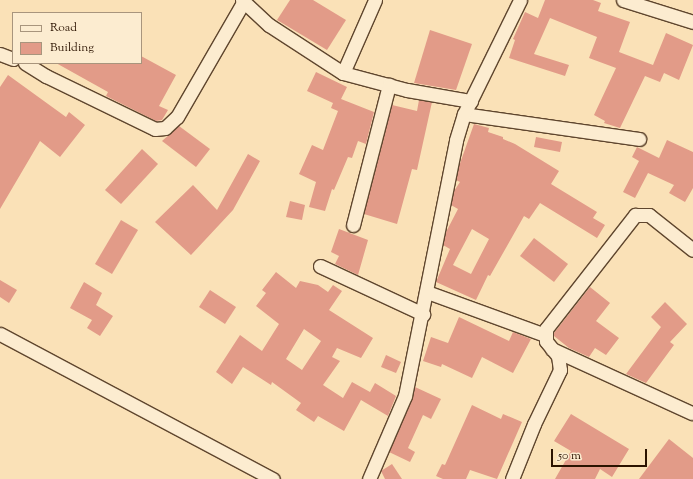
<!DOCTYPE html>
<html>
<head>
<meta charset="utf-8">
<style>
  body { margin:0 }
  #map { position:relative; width:693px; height:479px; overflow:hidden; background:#fae1b7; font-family:"Sorts Mill Goudy",serif }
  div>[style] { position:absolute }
  .building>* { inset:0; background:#e29b88 }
  .roads { filter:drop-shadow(1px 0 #5f462e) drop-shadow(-1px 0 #5f462e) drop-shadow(0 1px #5f462e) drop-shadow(0 -1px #5f462e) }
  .minor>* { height:13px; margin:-6.5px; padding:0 6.5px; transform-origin:6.5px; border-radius:6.5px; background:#fcecd0 }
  span { translate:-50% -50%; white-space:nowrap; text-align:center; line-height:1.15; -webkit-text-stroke:3.5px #fcecd0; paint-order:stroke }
  .legend { position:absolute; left:12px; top:12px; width:130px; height:52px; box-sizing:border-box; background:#fcecd0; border:1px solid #a8957d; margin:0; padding:5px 7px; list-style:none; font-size:12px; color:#2b1300 }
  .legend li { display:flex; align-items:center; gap:8px; height:20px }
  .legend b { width:20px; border:1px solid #a8957d }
  .scale { position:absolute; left:551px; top:449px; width:96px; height:18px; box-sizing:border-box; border:2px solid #2b1300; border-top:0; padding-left:5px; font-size:12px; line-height:14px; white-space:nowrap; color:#2b1300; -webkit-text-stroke:3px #fcecd0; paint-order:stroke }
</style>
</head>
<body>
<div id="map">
  <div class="building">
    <i style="clip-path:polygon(290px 0,313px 0,346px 20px,327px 50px,277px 20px)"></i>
    <i style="clip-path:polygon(545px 0,593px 0,601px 3px,598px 11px,630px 22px,619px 52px,653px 65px,666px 33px,693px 45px,679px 80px,664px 73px,660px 82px,645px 76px,620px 128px,604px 123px,605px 121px,594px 115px,616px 68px,589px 58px,597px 37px,550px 18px,534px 54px,569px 65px,565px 76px,509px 58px,515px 40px,513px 39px,525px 12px,538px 18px)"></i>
    <i style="clip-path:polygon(430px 30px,472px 44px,456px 90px,414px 83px)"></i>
    <i style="clip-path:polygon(141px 56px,176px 75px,159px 106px,168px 110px,162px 120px,156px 121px,106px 96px,108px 92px,56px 63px,141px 63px)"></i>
    <i style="clip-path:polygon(316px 72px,347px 87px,341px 99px,374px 112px,366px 144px,358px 141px,352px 158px,348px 157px,334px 190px,332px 189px,325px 211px,309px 207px,316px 182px,299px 174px,312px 145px,323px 150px,338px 111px,331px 108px,333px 103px,307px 91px)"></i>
    <i style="clip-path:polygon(8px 75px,66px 117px,69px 112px,85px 125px,60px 157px,40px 141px,0 209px,0 87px)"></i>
    <i style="clip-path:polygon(419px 100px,432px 102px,417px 170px,412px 169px,397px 224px,364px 214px,392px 105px,417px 111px)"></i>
    <i style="clip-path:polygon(evenodd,474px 124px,489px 128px,488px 132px,503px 137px,503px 139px,515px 144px,559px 171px,551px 184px,597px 212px,593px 218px,605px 225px,597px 238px,540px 203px,529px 219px,524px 216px,490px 276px,488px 275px,476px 300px,436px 282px,450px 249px,443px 245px,445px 234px,458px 209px,451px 205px,454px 191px,460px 182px,456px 180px,458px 169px,474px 124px,472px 229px,489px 239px,471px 274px,453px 265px,472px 229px)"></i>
    <i style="clip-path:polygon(179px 126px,210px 149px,196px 167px,162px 141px)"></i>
    <i style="clip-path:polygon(536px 137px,562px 142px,560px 152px,534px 147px)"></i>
    <i style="clip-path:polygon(667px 140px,693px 152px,693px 188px,685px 202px,669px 193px,674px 185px,648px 173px,635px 198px,623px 192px,639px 161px,632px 157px,637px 147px,659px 158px)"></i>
    <i style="clip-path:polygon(142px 149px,158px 164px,121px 204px,105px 190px)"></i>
    <i style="clip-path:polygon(248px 154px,260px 161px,233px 210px,191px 255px,155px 222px,193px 185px,217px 210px)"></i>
    <i style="clip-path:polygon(290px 201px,305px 205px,302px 220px,286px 217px)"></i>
    <i style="clip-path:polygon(121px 220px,138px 230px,112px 274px,95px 264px)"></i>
    <i style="clip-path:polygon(339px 229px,368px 240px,358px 275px,335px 264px,339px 256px,331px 252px)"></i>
    <i style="clip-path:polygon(534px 238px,568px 264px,554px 282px,520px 256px)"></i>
    <i style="clip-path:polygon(evenodd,276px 272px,296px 288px,300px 281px,318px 285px,328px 292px,333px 285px,342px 291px,329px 310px,373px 338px,361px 358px,337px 348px,332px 357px,340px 361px,323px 385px,343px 398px,352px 382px,370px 392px,375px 383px,396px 396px,388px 416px,361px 400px,344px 431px,318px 416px,314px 422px,296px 410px,301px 403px,272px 382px,271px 385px,243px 367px,232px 384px,216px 372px,240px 335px,262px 351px,279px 324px,256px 306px,266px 293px,262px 290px,276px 272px,304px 329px,321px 341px,302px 370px,286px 359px,304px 329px)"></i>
    <i style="clip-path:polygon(0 280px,17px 290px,9px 303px,0 297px)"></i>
    <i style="clip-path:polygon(84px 282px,102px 293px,96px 305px,113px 316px,100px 336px,87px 328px,92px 320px,70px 308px)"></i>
    <i style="clip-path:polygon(590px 287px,610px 303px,596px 321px,619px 338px,606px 355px,595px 348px,589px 357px,569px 348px,554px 336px,554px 333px)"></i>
    <i style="clip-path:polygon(210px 290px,236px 307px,225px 324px,199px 307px)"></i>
    <i style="clip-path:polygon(665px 302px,687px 324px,670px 342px,674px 345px,646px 383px,626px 374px,661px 327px,651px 317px)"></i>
    <i style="clip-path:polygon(459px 317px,509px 341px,513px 332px,531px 339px,513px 373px,482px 357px,472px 378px,442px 364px,441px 367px,423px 361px,431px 337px,448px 343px)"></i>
    <i style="clip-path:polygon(386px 355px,401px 362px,396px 373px,381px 367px)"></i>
    <i style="clip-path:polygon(415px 387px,441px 399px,431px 419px,423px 415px,408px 448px,415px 452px,410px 462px,389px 452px,412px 399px)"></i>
    <i style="clip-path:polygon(472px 405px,501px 419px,503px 414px,522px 422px,497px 479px,470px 470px,466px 479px,443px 479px,436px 476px,442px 464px,445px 465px)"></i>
    <i style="clip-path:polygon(571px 414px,629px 449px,612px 477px,600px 469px,595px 479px,555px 479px,571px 451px,554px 441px)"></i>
    <i style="clip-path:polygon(669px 439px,693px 458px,693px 479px,639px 479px)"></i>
    <i style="clip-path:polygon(392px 464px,402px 479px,385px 479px,381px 471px)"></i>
  </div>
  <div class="roads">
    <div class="minor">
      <i style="left:242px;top:0;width:37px;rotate:43deg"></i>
      <i style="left:269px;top:25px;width:88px;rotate:33deg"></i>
      <i style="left:343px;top:73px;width:66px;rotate:14.9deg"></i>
      <i style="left:407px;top:90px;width:65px;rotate:9.8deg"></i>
      <i style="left:623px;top:0;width:73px;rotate:17.4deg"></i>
      <i style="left:0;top:54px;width:14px;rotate:21deg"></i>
      <i style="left:25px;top:63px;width:25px;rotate:32deg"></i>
      <i style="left:46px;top:76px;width:121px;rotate:25.9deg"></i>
      <i style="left:155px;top:129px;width:10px;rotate:-6deg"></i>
      <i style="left:165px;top:128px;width:16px;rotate:-43deg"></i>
      <i style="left:177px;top:117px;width:134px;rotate:-60deg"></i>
      <i style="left:343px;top:73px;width:80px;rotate:-66.3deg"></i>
      <i style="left:464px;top:114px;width:177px;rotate:8.1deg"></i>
      <i style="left:353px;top:225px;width:145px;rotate:-75.6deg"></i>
      <i style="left:320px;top:266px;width:114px;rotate:25deg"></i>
      <i style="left:427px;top:292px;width:126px;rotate:20deg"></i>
      <i style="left:0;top:334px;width:309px;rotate:28deg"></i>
      <i style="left:552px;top:349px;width:154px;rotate:24.6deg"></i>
      <i style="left:369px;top:479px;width:90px;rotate:-66.6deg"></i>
      <i style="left:405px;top:396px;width:261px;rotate:-78.7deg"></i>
      <i style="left:456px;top:140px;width:27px;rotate:-73deg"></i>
      <i style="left:464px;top:114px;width:127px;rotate:-63.8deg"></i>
      <i style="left:512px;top:479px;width:59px;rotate:-68.2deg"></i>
      <i style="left:534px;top:424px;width:60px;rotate:-64.3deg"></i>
      <i style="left:560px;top:370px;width:14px;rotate:-98deg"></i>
      <i style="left:558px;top:356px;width:19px;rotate:-129deg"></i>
      <i style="left:546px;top:341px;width:12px;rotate:-90deg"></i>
      <i style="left:546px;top:329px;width:145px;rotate:-52deg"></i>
      <i style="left:635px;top:215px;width:14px"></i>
      <i style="left:649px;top:215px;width:56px;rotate:38.5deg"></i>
    </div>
  </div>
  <ul class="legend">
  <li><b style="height:5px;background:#fcecd0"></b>Road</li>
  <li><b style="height:11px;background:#e29b88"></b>Building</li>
  </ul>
  <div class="scale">50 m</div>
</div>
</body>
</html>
